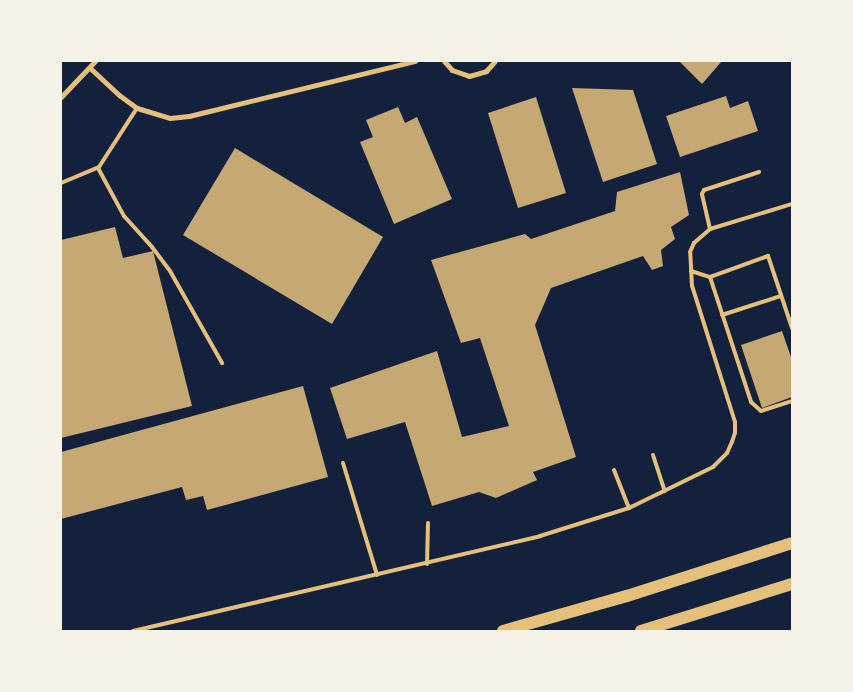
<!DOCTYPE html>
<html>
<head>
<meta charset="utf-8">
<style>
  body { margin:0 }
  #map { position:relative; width:853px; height:692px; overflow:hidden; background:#14213d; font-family:Commissioner,sans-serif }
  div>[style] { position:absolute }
  .building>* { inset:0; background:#c6a872 }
  .service>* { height:4px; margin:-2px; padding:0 2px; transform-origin:2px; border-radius:2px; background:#e5c07b }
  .minor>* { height:5px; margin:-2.5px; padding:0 2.5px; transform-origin:2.5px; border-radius:2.5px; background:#e5c07b }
  .primary>* { height:12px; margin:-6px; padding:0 6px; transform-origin:6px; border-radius:6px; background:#e5c07b }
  span { translate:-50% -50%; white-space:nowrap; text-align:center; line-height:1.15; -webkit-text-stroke:4px #f6f1e7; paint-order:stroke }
  .frame { position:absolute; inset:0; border:62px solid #f6f1e7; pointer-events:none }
</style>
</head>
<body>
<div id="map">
  <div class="building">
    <i style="clip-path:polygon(679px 61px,722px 61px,702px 84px)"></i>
    <i style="clip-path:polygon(572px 88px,633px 90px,657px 164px,603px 182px)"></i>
    <i style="clip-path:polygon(726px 96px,730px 108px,748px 101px,758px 131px,680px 157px,666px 116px)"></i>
    <i style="clip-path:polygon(536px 97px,566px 193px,518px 208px,488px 113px)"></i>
    <i style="clip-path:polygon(398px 107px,405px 123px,417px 117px,452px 199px,394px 224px,360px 142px,373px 137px,366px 120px)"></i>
    <i style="clip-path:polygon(235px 148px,383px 237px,332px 324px,183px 235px)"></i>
    <i style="clip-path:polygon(680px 172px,689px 215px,671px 227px,675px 239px,661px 250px,663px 266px,652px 270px,643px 256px,551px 288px,535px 325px,576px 457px,533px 472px,537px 480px,496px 498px,479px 492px,432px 506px,405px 422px,347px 439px,330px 388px,437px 351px,462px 437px,509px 426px,480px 338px,461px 343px,431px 260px,525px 234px,531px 239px,615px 211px,617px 192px)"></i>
    <i style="clip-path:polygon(115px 227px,123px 258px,153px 251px,192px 406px,61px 438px,61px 240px)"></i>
    <i style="clip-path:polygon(782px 331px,792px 360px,792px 397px,762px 408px,741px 345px)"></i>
    <i style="clip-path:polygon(303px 386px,328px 477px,207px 510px,203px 496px,186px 500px,182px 487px,61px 519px,61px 452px)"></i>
  </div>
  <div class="service">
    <i style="left:98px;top:168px;width:55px;rotate:61.6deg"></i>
    <i style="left:124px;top:216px;width:42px;rotate:47.9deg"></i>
    <i style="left:152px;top:247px;width:30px;rotate:53deg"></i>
    <i style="left:170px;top:271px;width:106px;rotate:60.5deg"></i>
    <i style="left:61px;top:183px;width:41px;rotate:-22.8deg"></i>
    <i style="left:99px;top:167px;width:70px;rotate:-57.2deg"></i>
    <i style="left:710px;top:229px;width:36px;rotate:-103deg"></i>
    <i style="left:702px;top:194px;width:4px;rotate:-63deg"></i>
    <i style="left:704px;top:190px;width:58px;rotate:-18.1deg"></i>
    <i style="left:691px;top:271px;width:20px;rotate:18deg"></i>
    <i style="left:722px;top:315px;width:62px;rotate:-17.9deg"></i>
    <i style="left:792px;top:328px;width:76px;rotate:-108.4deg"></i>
    <i style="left:768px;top:256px;width:62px;rotate:160.1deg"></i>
    <i style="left:710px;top:277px;width:132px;rotate:71.8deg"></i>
    <i style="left:751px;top:402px;width:13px;rotate:42deg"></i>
    <i style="left:761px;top:411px;width:33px;rotate:-18deg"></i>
    <i style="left:653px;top:455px;width:38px;rotate:72deg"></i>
    <i style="left:343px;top:463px;width:117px;rotate:73.1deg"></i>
    <i style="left:614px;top:470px;width:41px;rotate:68.5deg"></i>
    <i style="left:427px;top:564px;width:41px;rotate:-88.6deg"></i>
    <i style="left:133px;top:631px;width:418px;rotate:-13.1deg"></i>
    <i style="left:540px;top:536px;width:93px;rotate:-17.5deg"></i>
    <i style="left:629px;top:508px;width:93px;rotate:-26deg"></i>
    <i style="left:713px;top:467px;width:20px;rotate:-45deg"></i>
    <i style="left:727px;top:453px;width:12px;rotate:-66deg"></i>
    <i style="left:732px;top:442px;width:9px;rotate:-72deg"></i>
    <i style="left:735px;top:433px;width:11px;rotate:-90deg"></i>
    <i style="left:735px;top:422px;width:143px;rotate:-107.5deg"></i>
    <i style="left:692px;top:286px;width:34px;rotate:-93deg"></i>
    <i style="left:690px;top:252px;width:10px;rotate:-66deg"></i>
    <i style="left:694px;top:243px;width:21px;rotate:-41deg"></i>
    <i style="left:710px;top:229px;width:86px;rotate:-17deg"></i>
  </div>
  <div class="minor">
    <i style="left:444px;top:61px;width:12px;rotate:48deg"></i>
    <i style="left:452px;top:70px;width:18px;rotate:19deg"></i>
    <i style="left:469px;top:76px;width:18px;rotate:-16deg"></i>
    <i style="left:486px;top:71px;width:13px;rotate:-48deg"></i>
    <i style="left:90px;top:68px;width:40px;rotate:43deg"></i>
    <i style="left:119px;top:95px;width:22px;rotate:36deg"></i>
    <i style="left:137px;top:108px;width:34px;rotate:17deg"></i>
    <i style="left:170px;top:118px;width:19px;rotate:-6deg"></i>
    <i style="left:189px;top:116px;width:233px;rotate:-13.7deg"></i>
    <i style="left:61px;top:97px;width:50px;rotate:-46.6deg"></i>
  </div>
  <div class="primary">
    <i style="left:503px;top:631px;width:129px;rotate:-15.8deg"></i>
    <i style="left:627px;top:596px;width:173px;rotate:-17.8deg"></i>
    <i style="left:641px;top:631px;width:158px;rotate:-17.3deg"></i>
  </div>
  <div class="frame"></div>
</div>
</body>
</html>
